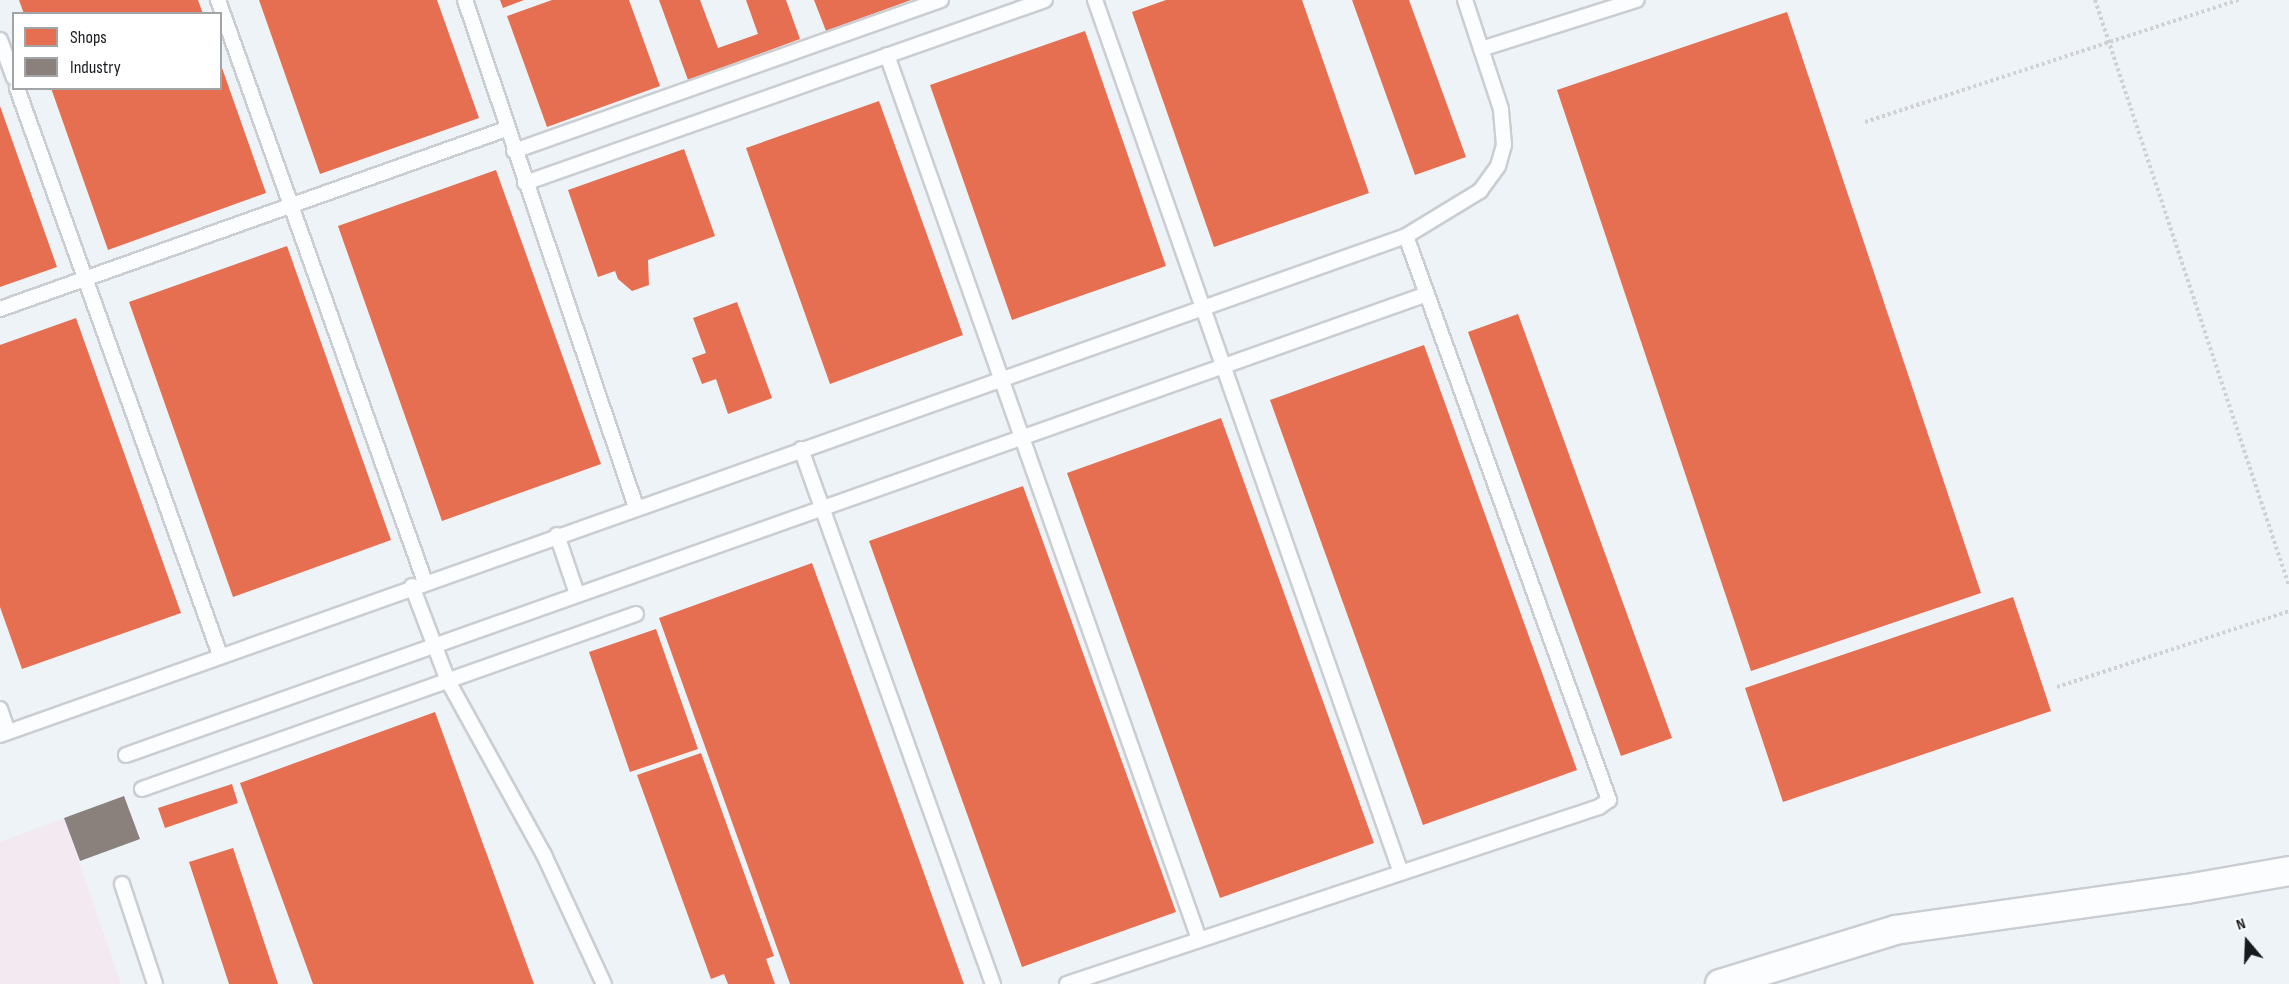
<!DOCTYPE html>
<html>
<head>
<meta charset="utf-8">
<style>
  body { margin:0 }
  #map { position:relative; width:2289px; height:984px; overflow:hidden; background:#eef3f8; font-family:"Sofia Sans Condensed",sans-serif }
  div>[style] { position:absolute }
  .industrial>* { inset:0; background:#f3e9f1 }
  .shops>* { inset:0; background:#e76f51 }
  .industry>* { inset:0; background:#8a817c }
  .path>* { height:4px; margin-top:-2px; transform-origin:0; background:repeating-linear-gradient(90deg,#d0d1d3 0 3px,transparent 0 6px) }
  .roads { filter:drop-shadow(2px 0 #caced2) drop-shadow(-2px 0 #caced2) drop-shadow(0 2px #caced2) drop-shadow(0 -2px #caced2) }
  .service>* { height:14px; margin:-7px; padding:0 7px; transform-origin:7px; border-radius:7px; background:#fcfdfe }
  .minor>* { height:28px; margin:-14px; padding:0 14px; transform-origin:14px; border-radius:14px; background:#fcfdfe }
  span { translate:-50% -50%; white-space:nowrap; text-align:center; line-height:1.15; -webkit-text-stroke:6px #fff; paint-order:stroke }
  .legend { position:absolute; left:12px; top:12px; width:210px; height:78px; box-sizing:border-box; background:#fff; border:2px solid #a3a4a5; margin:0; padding:8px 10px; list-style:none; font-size:18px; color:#181b1e }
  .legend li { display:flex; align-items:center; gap:12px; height:30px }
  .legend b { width:30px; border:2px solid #a3a4a5 }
  .north { position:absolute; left:2217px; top:912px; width:60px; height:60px; -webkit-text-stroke:4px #fff; paint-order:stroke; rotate:341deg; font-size:16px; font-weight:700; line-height:24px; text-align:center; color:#181b1e }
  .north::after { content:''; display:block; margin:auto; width:21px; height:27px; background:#181b1e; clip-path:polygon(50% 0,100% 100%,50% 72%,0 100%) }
</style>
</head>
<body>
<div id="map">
  <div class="industrial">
    <i style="clip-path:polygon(64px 818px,121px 984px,0 984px,0 842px)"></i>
  </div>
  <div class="shops">
    <i style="clip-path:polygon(19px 0,198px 0,203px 14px,24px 14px)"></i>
    <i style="clip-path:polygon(259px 0,437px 0,479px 118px,320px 174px)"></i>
    <i style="clip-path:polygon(500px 0,524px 0,503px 8px)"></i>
    <i style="clip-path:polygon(552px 0,629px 0,660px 86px,547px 127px,507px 16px)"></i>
    <i style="clip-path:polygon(659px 0,700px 0,718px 48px,758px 34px,746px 0,786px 0,800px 39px,688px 80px)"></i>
    <i style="clip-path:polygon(814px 0,911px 0,826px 31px)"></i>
    <i style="clip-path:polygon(1166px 0,1302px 0,1369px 193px,1214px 247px,1132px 12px)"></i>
    <i style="clip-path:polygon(1352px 0,1409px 0,1466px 157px,1415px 175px)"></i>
    <i style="clip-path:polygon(1787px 12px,1981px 593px,1751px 671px,1557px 90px)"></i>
    <i style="clip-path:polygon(1085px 31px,1166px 266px,1012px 320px,930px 85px)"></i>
    <i style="clip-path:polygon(221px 65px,266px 193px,108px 250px,51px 88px,220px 88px)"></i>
    <i style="clip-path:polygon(879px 101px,963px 335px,830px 384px,746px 148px)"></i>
    <i style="clip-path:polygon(0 106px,57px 267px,0 287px)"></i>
    <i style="clip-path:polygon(684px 149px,715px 236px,648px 260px,649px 285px,632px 291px,618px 279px,615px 271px,598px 277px,568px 190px)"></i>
    <i style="clip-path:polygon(496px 170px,601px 464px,442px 521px,338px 226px)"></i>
    <i style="clip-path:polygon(287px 246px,391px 540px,233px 597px,129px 302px)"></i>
    <i style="clip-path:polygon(737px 302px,772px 398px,728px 414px,716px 379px,702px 384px,692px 358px,706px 353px,693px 318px)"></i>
    <i style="clip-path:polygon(1518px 314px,1672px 738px,1621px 756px,1468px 332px)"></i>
    <i style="clip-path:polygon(76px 318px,181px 613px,22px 669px,0 607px,0 345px)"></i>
    <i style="clip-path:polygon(1424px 345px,1577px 770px,1423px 825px,1270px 400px)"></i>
    <i style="clip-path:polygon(1221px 418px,1374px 843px,1220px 898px,1067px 473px)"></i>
    <i style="clip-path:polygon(1023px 486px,1176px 912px,1022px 967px,869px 541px)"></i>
    <i style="clip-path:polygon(812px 563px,964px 984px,790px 984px,659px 618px)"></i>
    <i style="clip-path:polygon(2013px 597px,2051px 711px,1783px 802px,1745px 688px)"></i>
    <i style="clip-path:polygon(656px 629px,698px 749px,630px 772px,589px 652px)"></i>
    <i style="clip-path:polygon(435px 712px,534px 984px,313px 984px,240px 783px)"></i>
    <i style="clip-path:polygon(701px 753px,774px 956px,766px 959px,775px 984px,728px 984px,724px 974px,711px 979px,637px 775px)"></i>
    <i style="clip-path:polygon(232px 784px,238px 803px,165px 828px,158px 808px)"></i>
    <i style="clip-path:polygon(233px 848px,278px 984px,229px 984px,189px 862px)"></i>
  </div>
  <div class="industry">
    <i style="clip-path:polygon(124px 796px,140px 839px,80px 861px,64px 818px)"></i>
  </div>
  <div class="path">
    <i style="left:2095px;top:0;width:617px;rotate:71.68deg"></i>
    <i style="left:1865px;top:122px;width:393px;rotate:-18.1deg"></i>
    <i style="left:2057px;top:687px;width:244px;rotate:-18.1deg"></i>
  </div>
  <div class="roads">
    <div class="service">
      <i style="left:218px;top:0;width:618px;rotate:70.42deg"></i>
      <i style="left:465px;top:0;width:535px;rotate:71.36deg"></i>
      <i style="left:1095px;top:0;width:922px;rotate:70.68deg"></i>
      <i style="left:0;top:40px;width:40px;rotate:69.8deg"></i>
      <i style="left:1481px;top:49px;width:163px;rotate:-17.5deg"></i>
      <i style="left:887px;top:55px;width:937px;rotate:70.56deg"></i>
      <i style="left:17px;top:88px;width:602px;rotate:70.3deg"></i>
      <i style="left:514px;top:151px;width:453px;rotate:-19.5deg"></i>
      <i style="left:525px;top:183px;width:551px;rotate:-19.39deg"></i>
      <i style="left:0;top:309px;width:537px;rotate:-19.58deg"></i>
      <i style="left:801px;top:449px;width:568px;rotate:70.26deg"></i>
      <i style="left:557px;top:535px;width:62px;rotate:71.3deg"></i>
      <i style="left:412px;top:586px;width:102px;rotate:69.2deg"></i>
      <i style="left:448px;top:681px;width:199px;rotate:61.1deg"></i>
      <i style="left:544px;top:855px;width:142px;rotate:65.1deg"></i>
      <i style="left:0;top:709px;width:24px;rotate:71deg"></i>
      <i style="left:0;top:735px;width:1492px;rotate:-19.54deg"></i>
      <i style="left:1406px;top:236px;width:87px;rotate:-31.3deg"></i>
      <i style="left:1480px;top:191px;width:31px;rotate:-54deg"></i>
      <i style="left:1498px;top:166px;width:22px;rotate:-74deg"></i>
      <i style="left:1504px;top:145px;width:36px;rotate:-95deg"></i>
      <i style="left:1501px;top:109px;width:115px;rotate:-108.3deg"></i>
      <i style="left:126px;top:755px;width:1380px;rotate:-19.51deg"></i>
      <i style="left:142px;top:789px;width:524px;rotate:-19.51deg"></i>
      <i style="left:122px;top:884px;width:105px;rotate:71.7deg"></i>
      <i style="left:1067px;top:984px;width:561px;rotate:-18.4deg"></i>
      <i style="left:1599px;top:807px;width:12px;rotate:-35deg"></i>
      <i style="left:1609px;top:800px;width:599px;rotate:-109.8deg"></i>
    </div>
    <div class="minor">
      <i style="left:1720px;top:984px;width:183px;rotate:-17.1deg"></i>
      <i style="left:1895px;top:930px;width:295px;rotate:-8deg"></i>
      <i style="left:2187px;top:889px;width:104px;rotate:-10deg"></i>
    </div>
  </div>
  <ul class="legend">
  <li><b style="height:16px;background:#e76f51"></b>Shops</li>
  <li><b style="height:16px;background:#8a817c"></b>Industry</li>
  </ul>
  <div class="north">N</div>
</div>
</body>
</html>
